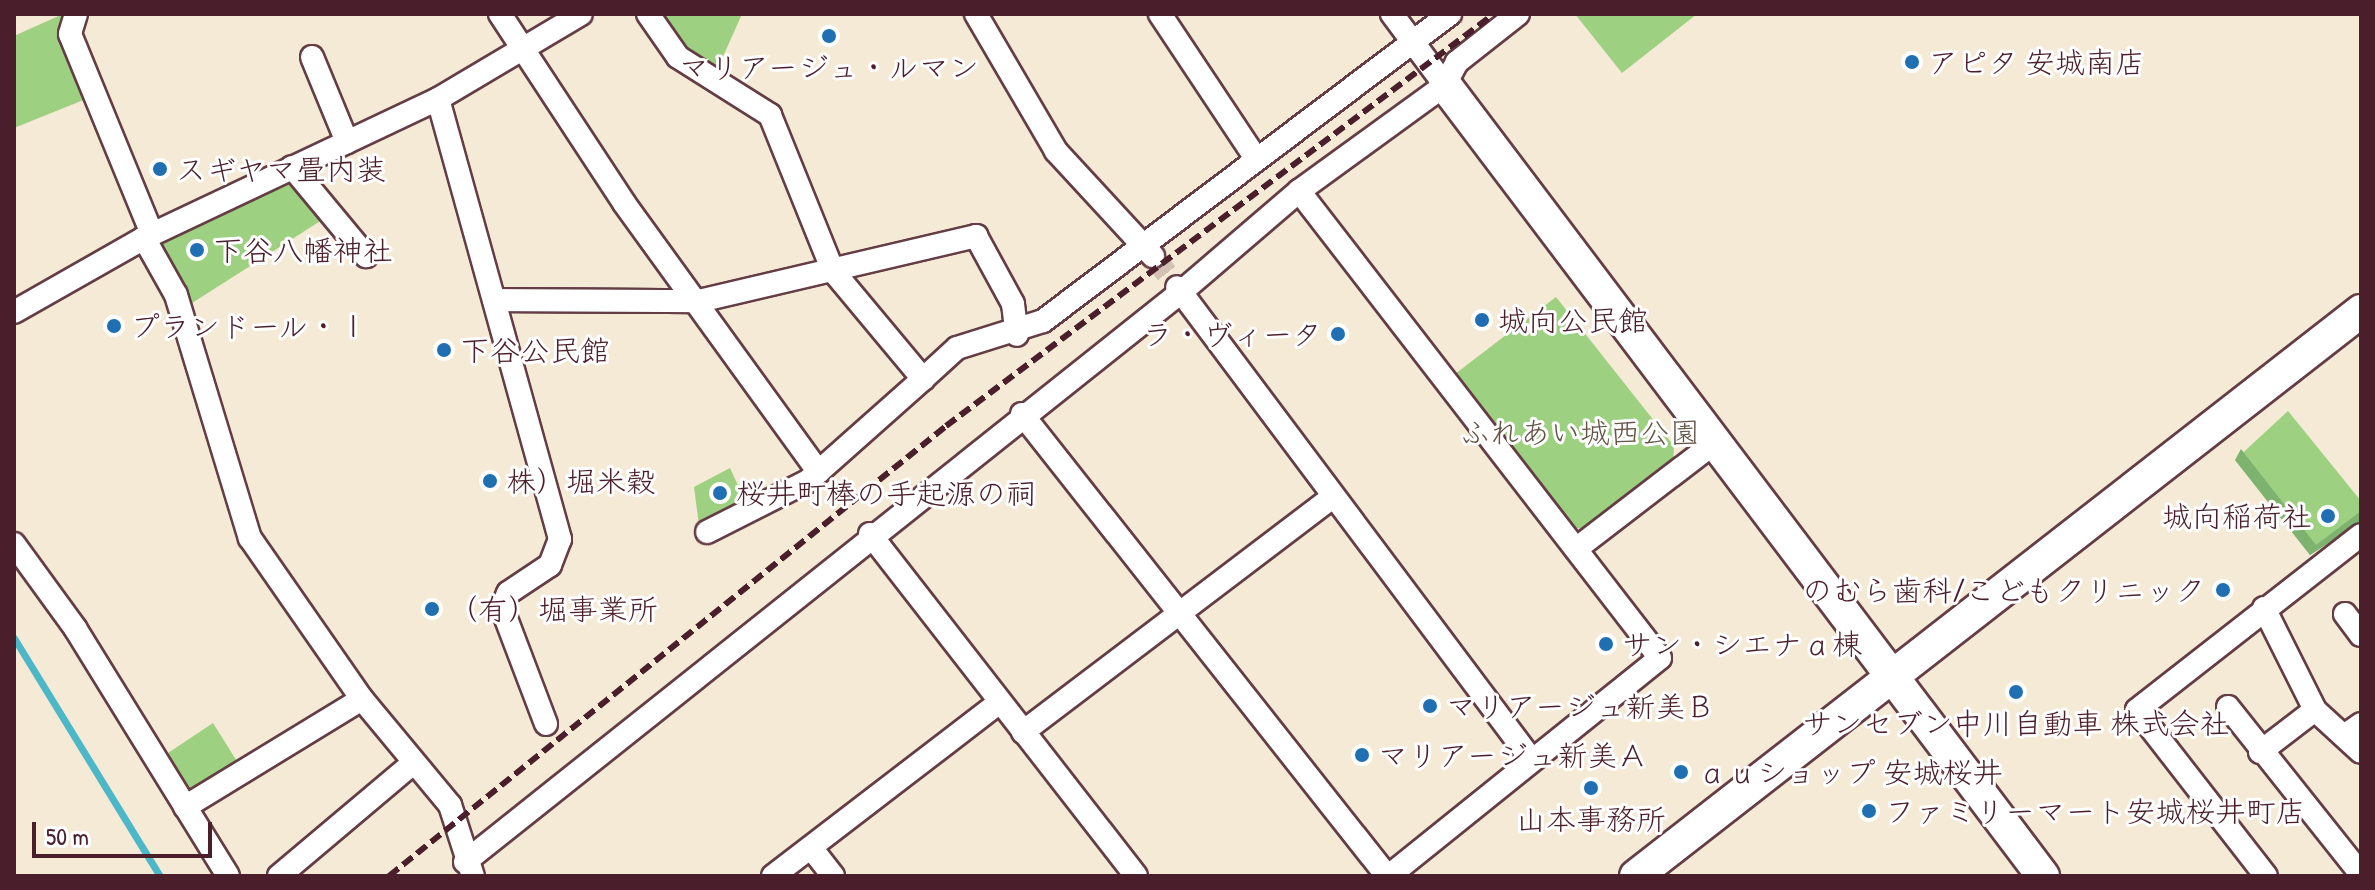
<!DOCTYPE html>
<html>
<head>
<meta charset="utf-8">
<style>
  body { margin:0 }
  #map { position:relative; width:2375px; height:890px; overflow:hidden; background:#f4ead6; font-family:"Patrick Hand","Klee One",sans-serif }
  div>[style] { position:absolute }
  .green>* { inset:0; background:#9dd081 }
  .forest>* { inset:0; background:#7eb26f }
  .stream>* { height:7px; margin:-3.5px; padding:0 3.5px; transform-origin:3.5px; border-radius:3.5px; background:#4bb7c7 }
  .street-tunnel>* { height:22px; margin-top:-11px; transform-origin:0; background:repeating-linear-gradient(90deg,#d2c1b4 0 22px,transparent 0 33px) }
  .roads { filter:drop-shadow(2px 0 #643d45) drop-shadow(-2px 0 #643d45) drop-shadow(0 2px #643d45) drop-shadow(0 -2px #643d45) }
  .street>* { height:22px; margin:-11px; padding:0 11px; transform-origin:11px; border-radius:11px; background:#fff }
  .secondary>* { height:32px; margin:-16px; padding:0 16px; transform-origin:16px; border-radius:16px; background:#fff }
  .rail>* { height:6px; margin-top:-3px; transform-origin:0; background:repeating-linear-gradient(90deg,#4a1f2b 0 12px,transparent 0 18px) }
  .dots>* { width:22px; height:22px; translate:-50% -50%; box-sizing:border-box; border:4px solid #fff; border-radius:50% }
  span { translate:-50% -50%; white-space:nowrap; text-align:center; line-height:1.15; -webkit-text-stroke:6px #fff; paint-order:stroke }
  .poi-label { font-size:30px; color:#4a1f2b }
  .left { translate:0 -50%; text-align:left }
  .right { translate:-100% -50%; text-align:right }
  .park-label { font-size:30px; color:#635445 }
  .frame { position:absolute; inset:0; border:16px solid #4a1f2b; pointer-events:none }
  .scale { position:absolute; left:32px; top:822px; width:180px; height:36px; box-sizing:border-box; border:4px solid #4a1f2b; border-top:0; padding-left:10px; font-size:24px; line-height:28px; white-space:nowrap; color:#4a1f2b; -webkit-text-stroke:6px #fff; paint-order:stroke }
</style>
</head>
<body>
<div id="map">
  <div class="green">
    <i style="clip-path:polygon(63px 14px,61px 40px,86px 99px,14px 128px,14px 36px)"></i>
    <i style="clip-path:polygon(657px 14px,742px 14px,717px 70px,672px 37px)"></i>
    <i style="clip-path:polygon(1575px 14px,1697px 14px,1622px 73px)"></i>
    <i style="clip-path:polygon(290px 179px,325px 218px,189px 305px,158px 249px,162px 237px)"></i>
    <i style="clip-path:polygon(1556px 297px,1674px 446px,1673px 464px,1583px 529px,1569px 527px,1455px 374px)"></i>
    <i style="clip-path:polygon(2288px 411px,2361px 501px,2361px 522px,2310px 555px,2235px 460px)"></i>
    <i style="clip-path:polygon(730px 468px,745px 501px,699px 525px,694px 487px)"></i>
    <i style="clip-path:polygon(213px 723px,240px 766px,197px 792px,185px 788px,165px 755px)"></i>
  </div>
  <div class="forest">
    <i style="clip-path:polygon(2241px 449px,2316px 545px,2361px 511px,2361px 522px,2310px 555px,2235px 460px)"></i>
  </div>
  <div class="stream">
    <i style="left:14px;top:638px;width:279px;rotate:58.5deg"></i>
  </div>
  <div class="street-tunnel">
    <i style="left:1153px;top:256px;width:39px;rotate:52deg"></i>
  </div>
  <div class="roads">
    <div class="street">
      <i style="left:76px;top:14px;width:21px;rotate:107deg"></i>
      <i style="left:70px;top:34px;width:216px;rotate:67.7deg"></i>
      <i style="left:500px;top:14px;width:226px;rotate:56.7deg"></i>
      <i style="left:624px;top:203px;width:332px;rotate:54.1deg"></i>
      <i style="left:648px;top:14px;width:52px;rotate:55.1deg"></i>
      <i style="left:678px;top:57px;width:109px;rotate:32.2deg"></i>
      <i style="left:770px;top:115px;width:168px;rotate:68deg"></i>
      <i style="left:833px;top:271px;width:141px;rotate:50.2deg"></i>
      <i style="left:923px;top:379px;width:154px;rotate:138.4deg"></i>
      <i style="left:808px;top:481px;width:113px;rotate:153.2deg"></i>
      <i style="left:976px;top:14px;width:159px;rotate:59.7deg"></i>
      <i style="left:1056px;top:151px;width:143px;rotate:47.3deg"></i>
      <i style="left:1160px;top:14px;width:172px;rotate:56.4deg"></i>
      <i style="left:1392px;top:14px;width:89px;rotate:53.3deg"></i>
      <i style="left:1518px;top:14px;width:78px;rotate:141.8deg"></i>
      <i style="left:1457px;top:62px;width:26px;rotate:118deg"></i>
      <i style="left:1445px;top:85px;width:180px;rotate:144deg"></i>
      <i style="left:1299px;top:191px;width:155px;rotate:139.4deg"></i>
      <i style="left:1181px;top:292px;width:584px;rotate:53.15deg"></i>
      <i style="left:312px;top:57px;width:92px;rotate:67.6deg"></i>
      <i style="left:438px;top:99px;width:457px;rotate:74.5deg"></i>
      <i style="left:560px;top:539px;width:28px;rotate:111deg"></i>
      <i style="left:550px;top:565px;width:50px;rotate:146.3deg"></i>
      <i style="left:508px;top:593px;width:16px;rotate:112deg"></i>
      <i style="left:502px;top:608px;width:124px;rotate:69.2deg"></i>
      <i style="left:292px;top:167px;width:116px;rotate:50.3deg"></i>
      <i style="left:1299px;top:191px;width:590px;rotate:52.3deg"></i>
      <i style="left:1660px;top:658px;width:348px;rotate:141.2deg"></i>
      <i style="left:144px;top:238px;width:65px;rotate:60.7deg"></i>
      <i style="left:176px;top:295px;width:254px;rotate:73.1deg"></i>
      <i style="left:250px;top:538px;width:196px;rotate:55.2deg"></i>
      <i style="left:362px;top:699px;width:138px;rotate:50.3deg"></i>
      <i style="left:450px;top:805px;width:75px;rotate:72.1deg"></i>
      <i style="left:495px;top:300px;width:204px;rotate:0.3deg"></i>
      <i style="left:699px;top:301px;width:285px;rotate:-13.2deg"></i>
      <i style="left:976px;top:236px;width:77px;rotate:61.4deg"></i>
      <i style="left:1013px;top:304px;width:31px;rotate:83deg"></i>
      <i style="left:14px;top:312px;width:150px;rotate:-29.6deg"></i>
      <i style="left:144px;top:238px;width:325px;rotate:-25.3deg"></i>
      <i style="left:438px;top:99px;width:166px;rotate:-30.7deg"></i>
      <i style="left:923px;top:379px;width:46px;rotate:-42.4deg"></i>
      <i style="left:957px;top:348px;width:90px;rotate:-17.4deg"></i>
      <i style="left:1043px;top:321px;width:510px;rotate:-37.03deg"></i>
      <i style="left:1022px;top:414px;width:589px;rotate:51.69deg"></i>
      <i style="left:870px;top:534px;width:433px;rotate:52.1deg"></i>
      <i style="left:14px;top:544px;width:104px;rotate:54deg"></i>
      <i style="left:75px;top:628px;width:291px;rotate:58.3deg"></i>
      <i style="left:1576px;top:549px;width:173px;rotate:-37.5deg"></i>
      <i style="left:2264px;top:608px;width:114px;rotate:63.4deg"></i>
      <i style="left:2315px;top:710px;width:62px;rotate:42.4deg"></i>
      <i style="left:2345px;top:614px;width:26px;rotate:53deg"></i>
      <i style="left:2228px;top:707px;width:213px;rotate:51.5deg"></i>
      <i style="left:1023px;top:732px;width:387px;rotate:-37.2deg"></i>
      <i style="left:2344px;top:736px;width:21px;rotate:-35deg"></i>
      <i style="left:2260px;top:752px;width:69px;rotate:-37.4deg"></i>
      <i style="left:185px;top:807px;width:207px;rotate:-31.4deg"></i>
      <i style="left:812px;top:849px;width:34px;rotate:52deg"></i>
      <i style="left:465px;top:862px;width:915px;rotate:-38.52deg"></i>
      <i style="left:1181px;top:292px;width:6px;rotate:-129deg"></i>
      <i style="left:279px;top:876px;width:174px;rotate:-40.1deg"></i>
      <i style="left:773px;top:876px;width:286px;rotate:-37.5deg"></i>
      <i style="left:2266px;top:876px;width:210px;rotate:-127.9deg"></i>
      <i style="left:2137px;top:710px;width:284px;rotate:-38deg"></i>
    </div>
    <div class="secondary">
      <i style="left:1445px;top:85px;width:992px;rotate:52.91deg"></i>
      <i style="left:1636px;top:876px;width:919px;rotate:-37.93deg"></i>
    </div>
  </div>
  <div class="rail">
    <i style="left:389px;top:876px;width:716px;rotate:-38.93deg"></i>
    <i style="left:946px;top:426px;width:686px;rotate:-36.94deg"></i>
  </div>
  <div class="dots">
    <i style="left:829px;top:36px;background:#1f6fb2"></i>
    <i style="left:1912px;top:62px;background:#1f6fb2"></i>
    <i style="left:160px;top:169px;background:#1f6fb2"></i>
    <i style="left:197px;top:250px;background:#1f6fb2"></i>
    <i style="left:1482px;top:320px;background:#1f6fb2"></i>
    <i style="left:114px;top:326px;background:#1f6fb2"></i>
    <i style="left:1338px;top:334px;background:#1f6fb2"></i>
    <i style="left:444px;top:350px;background:#1f6fb2"></i>
    <i style="left:490px;top:481px;background:#1f6fb2"></i>
    <i style="left:720px;top:493px;background:#1f6fb2"></i>
    <i style="left:2328px;top:516px;background:#1f6fb2"></i>
    <i style="left:2223px;top:590px;background:#1f6fb2"></i>
    <i style="left:432px;top:609px;background:#1f6fb2"></i>
    <i style="left:1606px;top:644px;background:#1f6fb2"></i>
    <i style="left:2016px;top:692px;background:#1f6fb2"></i>
    <i style="left:1430px;top:706px;background:#1f6fb2"></i>
    <i style="left:1362px;top:755px;background:#1f6fb2"></i>
    <i style="left:1681px;top:772px;background:#1f6fb2"></i>
    <i style="left:1591px;top:788px;background:#1f6fb2"></i>
    <i style="left:1869px;top:811px;background:#1f6fb2"></i>
  </div>
  <div class="poi-label">
    <span class="left" style="left:1928px;top:62px">アピタ 安城南店</span>
    <span style="left:829px;top:67px">マリアージュ・ルマン</span>
    <span class="left" style="left:176px;top:169px">スギヤマ畳内装</span>
    <span class="left" style="left:213px;top:250px">下谷八幡神社</span>
    <span class="left" style="left:1498px;top:320px">城向公民館</span>
    <span class="left" style="left:130px;top:326px">プランドール・Ⅰ</span>
    <span class="right" style="left:1322px;top:334px">ラ・ヴィータ</span>
    <span class="left" style="left:460px;top:350px">下谷公民館</span>
    <span class="left" style="left:506px;top:481px">株）堀米穀</span>
    <span class="left" style="left:736px;top:493px">桜井町棒の手起源の祠</span>
    <span class="right" style="left:2312px;top:516px">城向稲荷社</span>
    <span class="right" style="left:2205px;top:590px">のむら歯科/こどもクリニック</span>
    <span class="left" style="left:448px;top:609px">（有）堀事業所</span>
    <span class="left" style="left:1622px;top:644px">サン・シエナａ棟</span>
    <span class="left" style="left:1446px;top:706px">マリアージュ新美Ｂ</span>
    <span style="left:2016px;top:723px">サンセブン中川自動車 株式会社</span>
    <span class="left" style="left:1378px;top:755px">マリアージュ新美Ａ</span>
    <span class="left" style="left:1697px;top:772px">ａｕショップ 安城桜井</span>
    <span class="left" style="left:1885px;top:811px">ファミリーマート安城桜井町店</span>
    <span style="left:1591px;top:819px">山本事務所</span>
  </div>
  <div class="park-label">
    <span style="left:1580px;top:432px">ふれあい城西公園</span>
  </div>
  <div class="frame"></div>
  <div class="scale">50 m</div>
</div>
</body>
</html>
